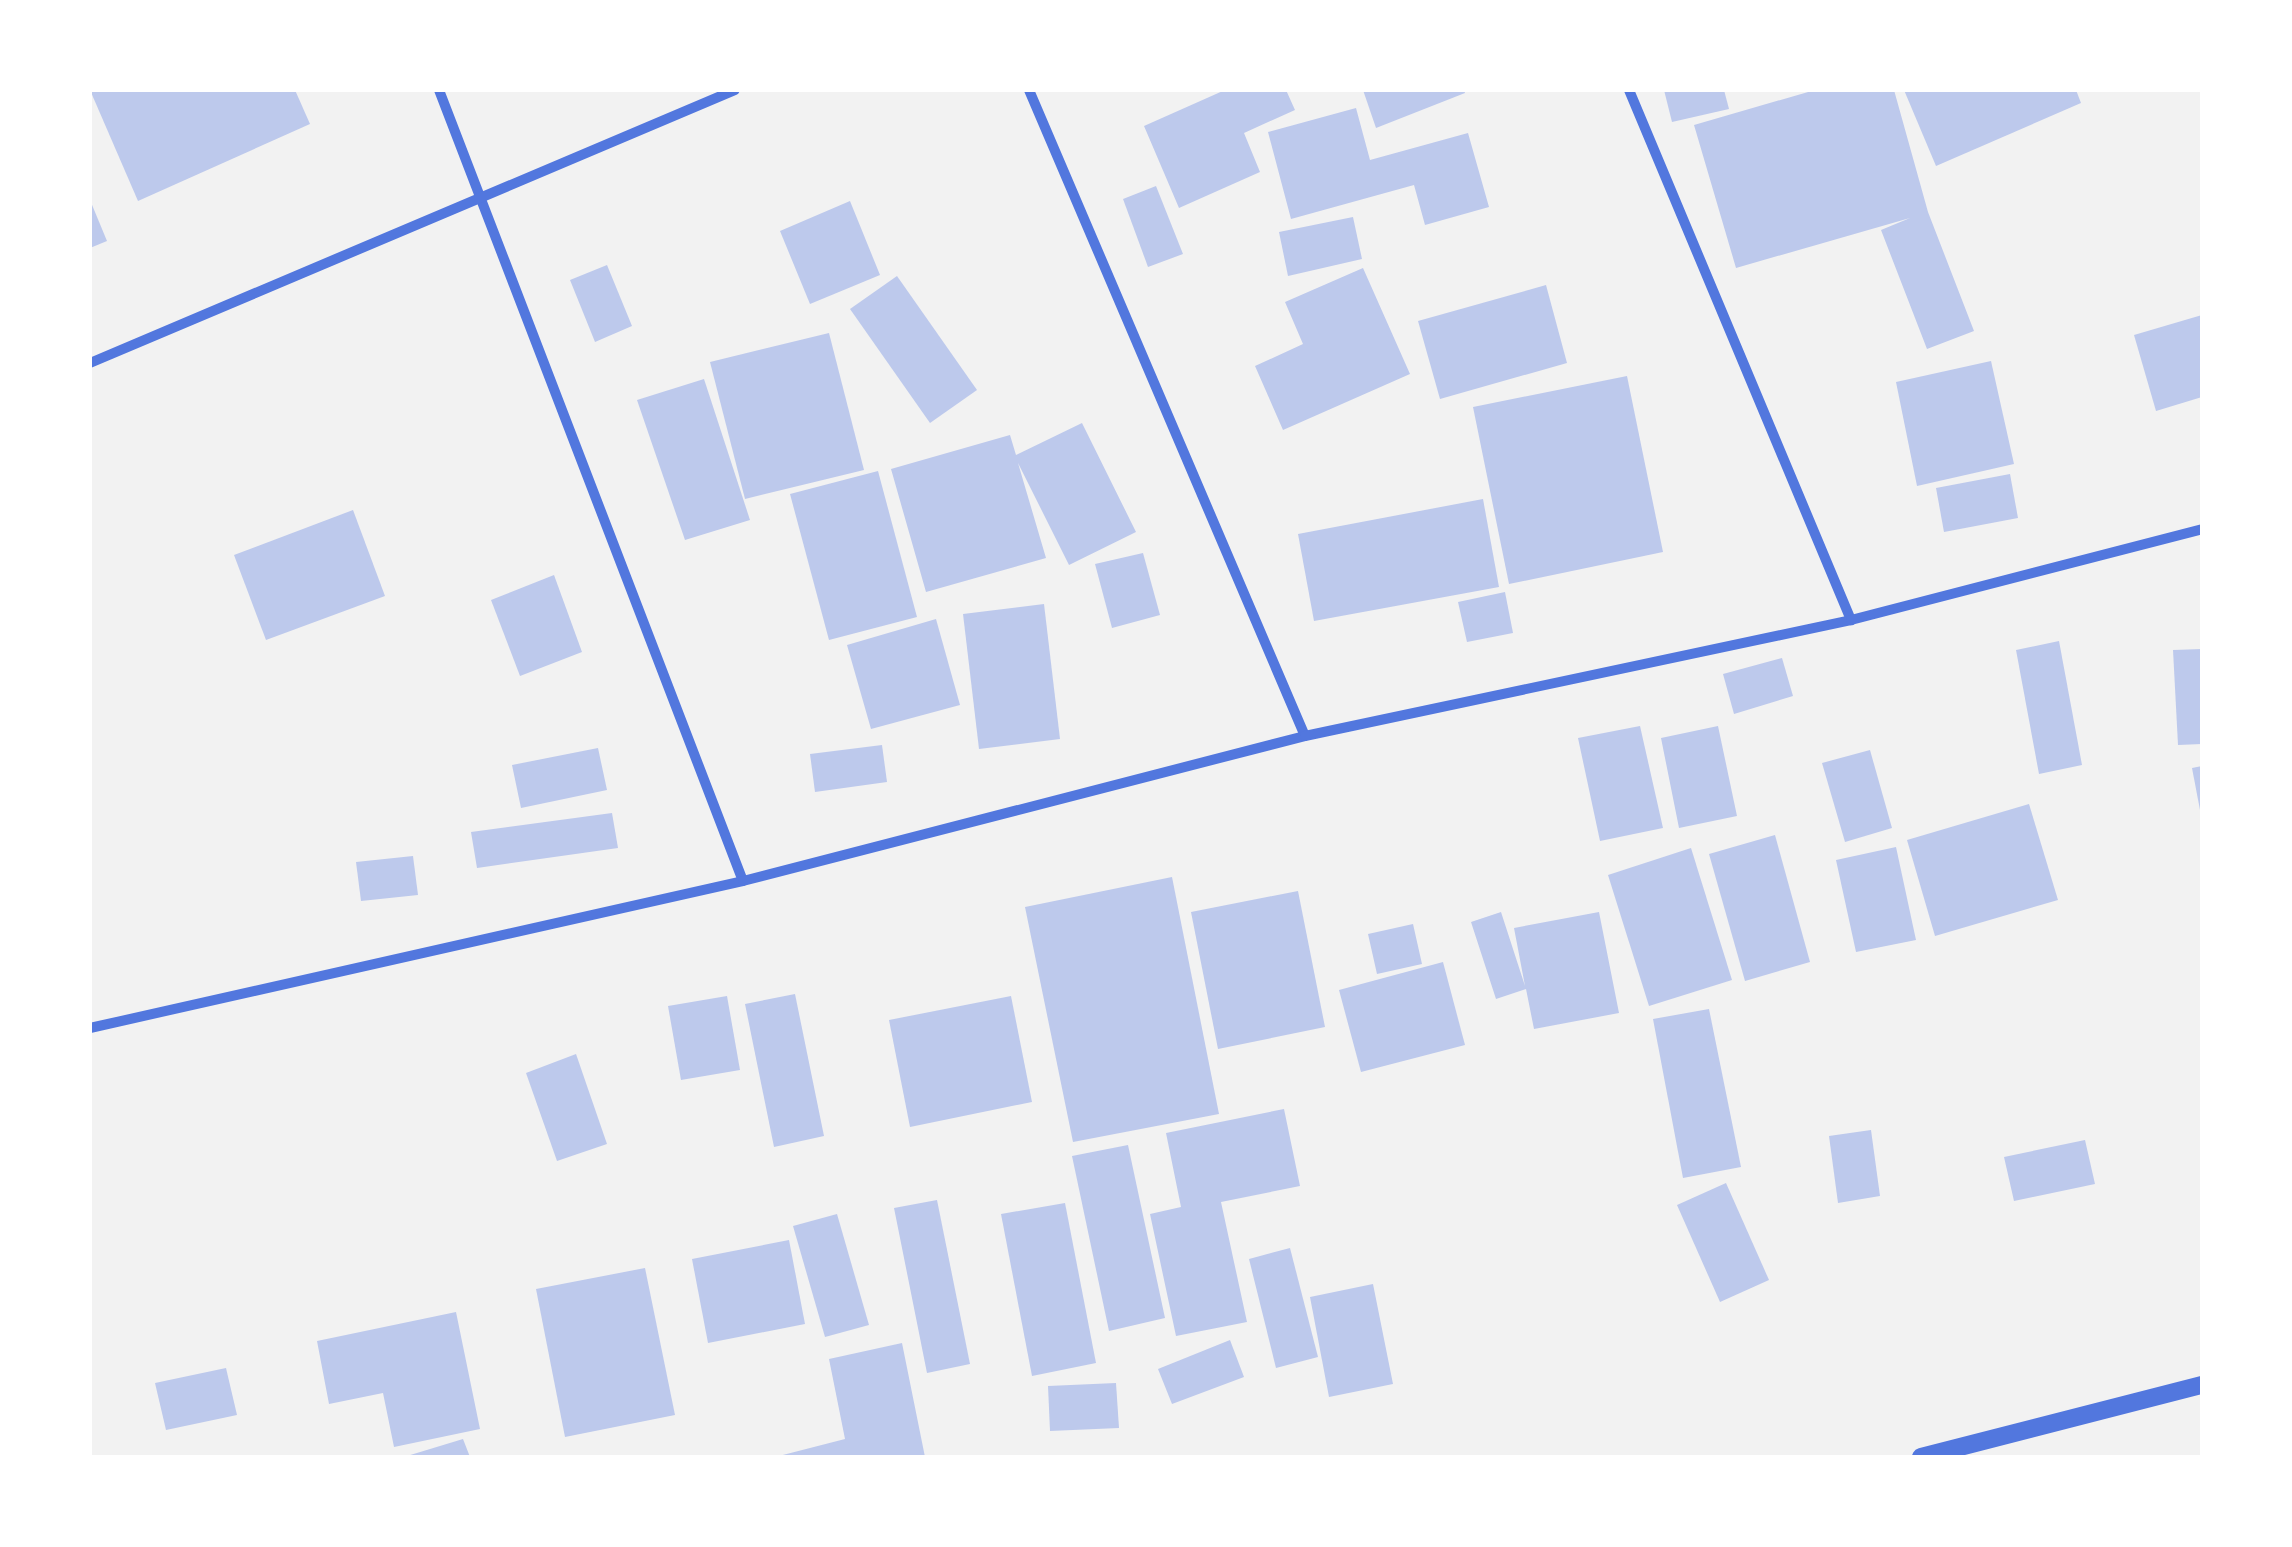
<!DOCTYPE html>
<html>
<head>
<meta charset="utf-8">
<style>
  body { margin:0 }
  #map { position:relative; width:2292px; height:1547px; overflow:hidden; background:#f2f2f2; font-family:"Source Sans 3",sans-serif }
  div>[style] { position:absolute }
  .building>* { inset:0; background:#bdc9ec }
  .minor>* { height:10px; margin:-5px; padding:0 5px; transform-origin:5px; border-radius:5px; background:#5277de }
  .tertiary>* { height:18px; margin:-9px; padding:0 9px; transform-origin:9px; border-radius:9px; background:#5277de }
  span { translate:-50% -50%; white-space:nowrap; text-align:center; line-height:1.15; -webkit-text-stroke:10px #fff; paint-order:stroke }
  .frame { position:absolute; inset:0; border:92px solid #fff; pointer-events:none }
</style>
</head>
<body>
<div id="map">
  <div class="building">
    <i style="clip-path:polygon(90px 90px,295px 90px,310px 124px,138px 201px)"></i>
    <i style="clip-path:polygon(1225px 90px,1286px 90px,1295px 110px,1244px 133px,1260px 172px,1179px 208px,1144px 126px)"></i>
    <i style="clip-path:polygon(1363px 90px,1464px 90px,1465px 93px,1376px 128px)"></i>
    <i style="clip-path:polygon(1664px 90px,1724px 90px,1729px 109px,1672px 122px)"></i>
    <i style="clip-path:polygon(1815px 90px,1894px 90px,1928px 212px,1974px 331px,1927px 349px,1881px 230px,1910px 218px,1736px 268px,1694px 125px)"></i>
    <i style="clip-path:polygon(1904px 90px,2076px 90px,2081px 103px,1936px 166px)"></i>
    <i style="clip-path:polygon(1356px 108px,1370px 160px,1468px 133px,1489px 207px,1425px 225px,1414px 185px,1291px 219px,1268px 132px)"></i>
    <i style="clip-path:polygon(1156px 186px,1183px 254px,1148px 267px,1123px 199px)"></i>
    <i style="clip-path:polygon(90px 200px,107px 241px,90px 248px)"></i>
    <i style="clip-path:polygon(850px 201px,880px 275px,810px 304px,780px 231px)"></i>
    <i style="clip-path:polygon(1353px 217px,1362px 259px,1288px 276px,1279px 232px)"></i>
    <i style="clip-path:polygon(607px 265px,632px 326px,595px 342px,570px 280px)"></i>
    <i style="clip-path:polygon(1363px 268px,1410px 374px,1283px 430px,1255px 366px,1303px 344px,1285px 302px)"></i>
    <i style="clip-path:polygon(897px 276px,977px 390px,930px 423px,850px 309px)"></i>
    <i style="clip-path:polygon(1546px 285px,1567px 363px,1440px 399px,1418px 321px)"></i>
    <i style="clip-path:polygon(2202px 315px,2202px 397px,2156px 411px,2134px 335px)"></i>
    <i style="clip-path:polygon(829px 333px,864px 470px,745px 499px,710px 362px)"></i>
    <i style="clip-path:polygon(1991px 361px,2014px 464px,1917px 486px,1896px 382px)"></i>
    <i style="clip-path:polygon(1627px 376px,1663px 552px,1509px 584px,1473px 407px)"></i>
    <i style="clip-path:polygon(704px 379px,750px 520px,685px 540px,637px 400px)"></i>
    <i style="clip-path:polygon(1082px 423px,1136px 532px,1069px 565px,1018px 463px,1046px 558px,926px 592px,891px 469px,1010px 435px,1016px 455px)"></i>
    <i style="clip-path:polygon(878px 471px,917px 617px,829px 640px,790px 494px)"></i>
    <i style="clip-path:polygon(2010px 474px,2018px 518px,1944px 532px,1936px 488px)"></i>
    <i style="clip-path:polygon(1483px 499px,1499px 587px,1314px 621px,1298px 534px)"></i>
    <i style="clip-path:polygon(353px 510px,385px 596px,266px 640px,234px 555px)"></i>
    <i style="clip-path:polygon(1143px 553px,1160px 615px,1112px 628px,1095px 564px)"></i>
    <i style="clip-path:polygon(554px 575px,582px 652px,520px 676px,491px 600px)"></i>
    <i style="clip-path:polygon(1505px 592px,1513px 633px,1467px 642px,1458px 602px)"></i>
    <i style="clip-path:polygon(1044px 604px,1060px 739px,979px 749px,963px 614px)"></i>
    <i style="clip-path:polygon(936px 619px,960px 705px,871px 729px,847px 645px)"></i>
    <i style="clip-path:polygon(2059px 641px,2082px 765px,2039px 774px,2016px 650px)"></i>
    <i style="clip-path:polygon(2202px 649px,2202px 744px,2178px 745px,2173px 650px)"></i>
    <i style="clip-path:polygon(1782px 658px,1793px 696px,1734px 714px,1723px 674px)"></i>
    <i style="clip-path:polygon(1640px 726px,1663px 828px,1600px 841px,1578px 738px)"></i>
    <i style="clip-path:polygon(1718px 726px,1737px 816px,1679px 828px,1661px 738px)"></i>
    <i style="clip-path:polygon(882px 745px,887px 782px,815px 792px,810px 754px)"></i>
    <i style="clip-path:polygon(598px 748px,607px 790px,521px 808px,512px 765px)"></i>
    <i style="clip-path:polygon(1870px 750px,1892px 828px,1845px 842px,1822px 763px)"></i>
    <i style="clip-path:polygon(2202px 766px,2202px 810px,2200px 810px,2192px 768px)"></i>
    <i style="clip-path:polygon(2029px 804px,2058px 900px,1935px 936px,1907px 840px)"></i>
    <i style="clip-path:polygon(612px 813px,618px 848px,477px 868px,471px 832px)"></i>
    <i style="clip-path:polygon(1775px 835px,1810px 962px,1745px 981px,1709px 854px)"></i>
    <i style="clip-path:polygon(1896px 847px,1916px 940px,1856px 952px,1836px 860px)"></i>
    <i style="clip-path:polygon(1691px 848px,1732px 980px,1649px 1006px,1608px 875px)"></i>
    <i style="clip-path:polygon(413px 856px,418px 895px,361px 901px,356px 862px)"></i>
    <i style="clip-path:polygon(1172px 877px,1219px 1114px,1073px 1142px,1025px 907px)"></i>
    <i style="clip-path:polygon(1298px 891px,1325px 1027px,1218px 1049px,1191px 912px)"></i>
    <i style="clip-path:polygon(1501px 912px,1525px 986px,1514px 928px,1599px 912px,1619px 1013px,1534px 1029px,1526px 989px,1496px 999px,1471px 922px)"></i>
    <i style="clip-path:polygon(1413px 924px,1422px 964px,1377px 974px,1368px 934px)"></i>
    <i style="clip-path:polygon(1443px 962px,1465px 1045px,1361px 1072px,1339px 990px)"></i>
    <i style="clip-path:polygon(795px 994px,824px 1136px,774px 1147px,745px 1004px)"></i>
    <i style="clip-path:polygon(727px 996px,740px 1070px,681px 1080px,668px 1006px)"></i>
    <i style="clip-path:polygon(1011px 996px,1032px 1102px,910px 1127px,889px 1020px)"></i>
    <i style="clip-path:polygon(1709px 1009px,1741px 1167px,1683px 1178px,1653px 1019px)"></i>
    <i style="clip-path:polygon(576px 1054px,607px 1144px,557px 1161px,526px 1073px)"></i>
    <i style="clip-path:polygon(1284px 1109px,1300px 1186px,1221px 1202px,1247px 1322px,1176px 1336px,1150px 1214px,1181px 1207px,1166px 1133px)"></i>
    <i style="clip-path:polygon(1871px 1130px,1880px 1196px,1838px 1203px,1829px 1136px)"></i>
    <i style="clip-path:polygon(2085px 1140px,2095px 1184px,2014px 1201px,2004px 1157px)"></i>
    <i style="clip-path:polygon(1128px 1145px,1165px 1318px,1109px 1331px,1072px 1156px)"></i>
    <i style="clip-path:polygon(1726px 1183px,1769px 1280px,1720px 1302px,1677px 1205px)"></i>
    <i style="clip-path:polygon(937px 1200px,970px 1364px,927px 1373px,894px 1208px)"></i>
    <i style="clip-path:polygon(1065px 1203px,1096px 1363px,1032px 1376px,1001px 1214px)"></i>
    <i style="clip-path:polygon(837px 1214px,869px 1325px,825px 1337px,793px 1226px)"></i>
    <i style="clip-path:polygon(789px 1240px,805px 1324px,708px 1343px,692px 1259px)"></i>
    <i style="clip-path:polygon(1290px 1248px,1318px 1357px,1276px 1368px,1249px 1259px)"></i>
    <i style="clip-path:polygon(645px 1268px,675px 1415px,565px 1437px,536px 1289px)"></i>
    <i style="clip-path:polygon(1373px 1284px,1393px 1384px,1329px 1397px,1310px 1297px)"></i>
    <i style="clip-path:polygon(456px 1312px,480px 1429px,394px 1447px,383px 1393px,329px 1404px,317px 1341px)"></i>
    <i style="clip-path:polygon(1230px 1340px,1244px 1377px,1172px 1404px,1158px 1369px)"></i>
    <i style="clip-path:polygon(902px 1343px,925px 1457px,775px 1457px,845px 1439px,829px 1359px)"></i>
    <i style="clip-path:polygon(226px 1368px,237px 1415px,166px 1430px,155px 1383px)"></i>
    <i style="clip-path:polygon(1116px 1383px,1119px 1428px,1050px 1431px,1048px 1386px)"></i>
    <i style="clip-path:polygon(463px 1439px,470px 1457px,407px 1457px,407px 1456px)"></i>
  </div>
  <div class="minor">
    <i style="left:439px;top:90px;width:847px;rotate:68.98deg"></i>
    <i style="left:1029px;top:90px;width:702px;rotate:66.87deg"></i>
    <i style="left:1629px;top:90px;width:575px;rotate:67.27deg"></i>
    <i style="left:90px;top:363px;width:700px;rotate:-22.94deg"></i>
    <i style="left:90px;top:1028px;width:669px;rotate:-12.69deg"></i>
    <i style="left:743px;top:881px;width:580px;rotate:-14.47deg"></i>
    <i style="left:1305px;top:736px;width:558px;rotate:-11.99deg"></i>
    <i style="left:1851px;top:620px;width:363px;rotate:-14.5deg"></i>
  </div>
  <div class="tertiary">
    <i style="left:1921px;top:1457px;width:290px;rotate:-14.4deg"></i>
  </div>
  <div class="frame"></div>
</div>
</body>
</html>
